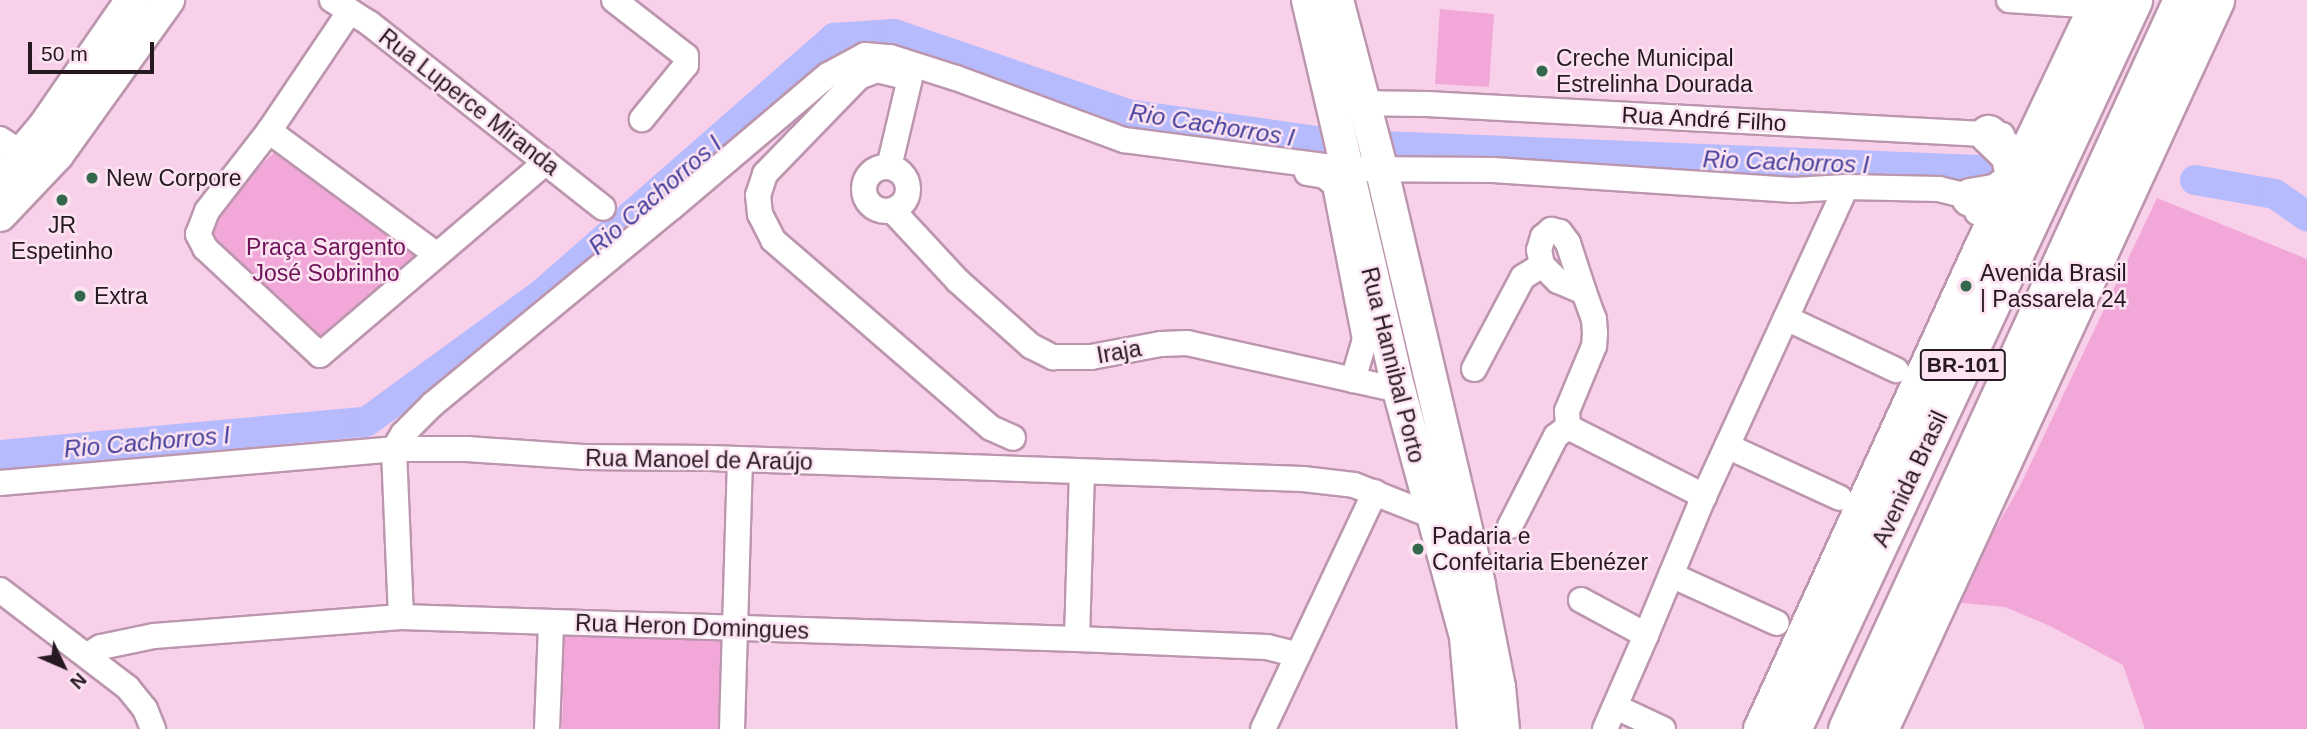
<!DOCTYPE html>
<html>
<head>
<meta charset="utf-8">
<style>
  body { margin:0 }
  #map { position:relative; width:2307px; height:729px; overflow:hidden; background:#f9d0ea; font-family:Helvetica,sans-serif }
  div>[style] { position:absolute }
  .green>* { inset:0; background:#f1a8d8 }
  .river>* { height:30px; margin:-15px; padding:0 15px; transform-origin:15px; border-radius:15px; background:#b5bbfc }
  .roads { filter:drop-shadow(2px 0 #bc96ae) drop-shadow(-2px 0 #bc96ae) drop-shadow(0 2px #bc96ae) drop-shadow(0 -2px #bc96ae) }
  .minor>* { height:24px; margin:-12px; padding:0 12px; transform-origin:12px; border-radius:12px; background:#fff }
  .minor>.ring { margin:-12px; padding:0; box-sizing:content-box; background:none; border:24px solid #fff; border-radius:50% }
  .major>* { height:32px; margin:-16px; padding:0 16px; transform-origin:16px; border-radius:16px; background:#fff }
  .highway>* { height:37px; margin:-18.5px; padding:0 18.5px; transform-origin:18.5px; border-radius:18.5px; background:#fff }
  .dots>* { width:19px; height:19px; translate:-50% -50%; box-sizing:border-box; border:4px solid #fce3f2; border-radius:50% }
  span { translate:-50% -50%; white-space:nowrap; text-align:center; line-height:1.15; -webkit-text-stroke:5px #fce3f2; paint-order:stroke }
  .shield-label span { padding:2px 5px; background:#fce3f2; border:2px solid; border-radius:5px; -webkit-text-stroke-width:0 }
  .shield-label { font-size:21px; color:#271922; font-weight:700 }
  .poi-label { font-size:23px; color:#271922 }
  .left { translate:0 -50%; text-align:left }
  .street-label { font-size:23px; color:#271922 }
  .park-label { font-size:23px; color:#6f1359 }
  .water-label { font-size:24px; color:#423e9a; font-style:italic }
  .north { position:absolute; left:28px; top:631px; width:70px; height:70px; -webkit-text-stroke:5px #fce3f2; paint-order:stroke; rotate:134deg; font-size:19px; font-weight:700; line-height:28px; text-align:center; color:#271922 }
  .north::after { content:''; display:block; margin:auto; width:24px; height:32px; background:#271922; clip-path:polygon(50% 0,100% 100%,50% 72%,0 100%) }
  .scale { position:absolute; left:28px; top:42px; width:126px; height:32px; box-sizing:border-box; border:4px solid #271922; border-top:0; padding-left:9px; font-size:21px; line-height:24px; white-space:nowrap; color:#271922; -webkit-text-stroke:5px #fce3f2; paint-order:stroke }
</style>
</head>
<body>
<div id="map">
  <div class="green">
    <i style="clip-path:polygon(1440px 9px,1494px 14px,1489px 87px,1435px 84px)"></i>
    <i style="clip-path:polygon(278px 149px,427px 255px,323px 347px,200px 224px)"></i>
    <i style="clip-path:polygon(2157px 198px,2307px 259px,2307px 729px,2145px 729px,2123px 665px,2050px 626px,2005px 607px,1953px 602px,2020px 486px)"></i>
    <i style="clip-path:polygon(564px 636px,722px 637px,718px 729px,562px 729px)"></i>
  </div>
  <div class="river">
    <i style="left:1382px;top:146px;width:598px;rotate:2.3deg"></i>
    <i style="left:2195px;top:180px;width:81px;rotate:9.9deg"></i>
    <i style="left:2275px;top:194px;width:39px;rotate:35deg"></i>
    <i style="left:0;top:455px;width:367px;rotate:-5.2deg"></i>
    <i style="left:366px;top:422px;width:220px;rotate:-36.1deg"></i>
    <i style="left:544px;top:292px;width:386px;rotate:-41.2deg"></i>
    <i style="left:834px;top:38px;width:60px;rotate:-3.8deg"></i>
    <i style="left:894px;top:34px;width:246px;rotate:18.9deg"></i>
    <i style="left:1127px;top:114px;width:192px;rotate:8.1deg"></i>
  </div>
  <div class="roads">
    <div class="minor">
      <i style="left:332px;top:0;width:44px;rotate:31.9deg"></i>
      <i style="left:369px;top:23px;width:298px;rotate:38.3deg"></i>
      <i style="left:614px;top:0;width:91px;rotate:37.9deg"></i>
      <i style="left:686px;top:56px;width:9px;rotate:90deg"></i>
      <i style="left:686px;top:65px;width:70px;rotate:129.2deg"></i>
      <i style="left:2009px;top:0;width:88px;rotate:3.9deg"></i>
      <i style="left:350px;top:11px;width:145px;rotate:124deg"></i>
      <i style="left:269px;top:131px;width:101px;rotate:127.8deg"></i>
      <i style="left:207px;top:211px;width:25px;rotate:111deg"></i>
      <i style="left:198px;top:234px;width:16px;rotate:63deg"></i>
      <i style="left:205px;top:248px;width:157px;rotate:42.9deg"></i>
      <i style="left:320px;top:355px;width:297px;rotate:-40.5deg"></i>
      <i style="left:902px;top:76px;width:26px;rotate:-167deg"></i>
      <i style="left:877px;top:70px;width:19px;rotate:159deg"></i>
      <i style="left:859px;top:77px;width:135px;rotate:134.1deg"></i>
      <i style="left:765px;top:174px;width:22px;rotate:108deg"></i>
      <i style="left:758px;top:195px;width:19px;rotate:84deg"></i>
      <i style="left:760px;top:214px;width:29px;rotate:63deg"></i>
      <i style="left:773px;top:240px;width:288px;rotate:40.8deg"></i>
      <i style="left:991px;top:428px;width:24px;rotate:24deg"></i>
      <i style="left:1346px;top:103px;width:81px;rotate:0.7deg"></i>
      <i style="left:1427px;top:104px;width:576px;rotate:3.09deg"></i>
      <i style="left:269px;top:131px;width:207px;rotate:36.4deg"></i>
      <i style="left:0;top:139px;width:27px;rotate:33deg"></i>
      <i class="ring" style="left:864px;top:167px;width:20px;height:20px"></i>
      <i style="left:889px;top:167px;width:91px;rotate:-76.7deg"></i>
      <i style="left:1307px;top:173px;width:18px;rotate:9deg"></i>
      <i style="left:1325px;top:176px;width:13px;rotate:42deg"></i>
      <i style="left:1335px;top:185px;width:157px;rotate:79deg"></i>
      <i style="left:1365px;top:339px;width:43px;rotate:106.3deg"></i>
      <i style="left:893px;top:211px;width:96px;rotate:47.1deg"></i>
      <i style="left:958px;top:281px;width:98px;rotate:41.7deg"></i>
      <i style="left:1031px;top:346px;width:25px;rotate:27deg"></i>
      <i style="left:1053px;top:357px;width:38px"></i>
      <i style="left:1091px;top:357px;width:71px;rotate:-10.5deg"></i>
      <i style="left:1161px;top:344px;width:26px;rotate:-2deg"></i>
      <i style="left:1187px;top:343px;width:217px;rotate:12.5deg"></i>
      <i style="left:1584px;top:292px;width:28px;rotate:-157deg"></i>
      <i style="left:1558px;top:281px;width:23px;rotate:-135deg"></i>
      <i style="left:1542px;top:265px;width:15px;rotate:-101deg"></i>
      <i style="left:1539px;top:250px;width:14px;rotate:-73deg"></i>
      <i style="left:1543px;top:237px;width:11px;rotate:-41deg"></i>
      <i style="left:1551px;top:230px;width:9px;rotate:13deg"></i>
      <i style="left:1560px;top:232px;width:14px;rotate:54deg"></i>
      <i style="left:1568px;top:243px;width:52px;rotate:71.9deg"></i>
      <i style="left:1584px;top:292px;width:29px;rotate:70deg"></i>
      <i style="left:1594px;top:319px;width:14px;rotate:86deg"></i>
      <i style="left:1595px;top:333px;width:13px;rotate:94deg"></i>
      <i style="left:1594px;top:346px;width:70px;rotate:112.6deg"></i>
      <i style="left:1567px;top:411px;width:16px;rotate:86deg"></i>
      <i style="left:1568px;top:427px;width:153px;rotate:26.9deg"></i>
      <i style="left:1786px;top:318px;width:122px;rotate:25.3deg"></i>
      <i style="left:1474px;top:369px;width:104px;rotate:-62deg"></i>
      <i style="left:1523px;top:277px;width:22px;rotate:-32deg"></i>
      <i style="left:1727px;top:446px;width:124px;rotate:24.7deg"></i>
      <i style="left:0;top:483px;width:395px;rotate:-4.9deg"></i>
      <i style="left:394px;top:449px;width:73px"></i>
      <i style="left:467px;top:449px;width:116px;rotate:3.9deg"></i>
      <i style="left:583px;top:457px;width:127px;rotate:0.5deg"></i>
      <i style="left:710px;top:458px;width:593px;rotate:2.03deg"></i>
      <i style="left:1303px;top:479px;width:51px;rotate:6.7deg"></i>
      <i style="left:1354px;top:485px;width:82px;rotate:21.5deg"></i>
      <i style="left:1430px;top:515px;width:17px;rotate:10deg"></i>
      <i style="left:1510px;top:526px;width:101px;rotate:-62.9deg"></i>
      <i style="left:1556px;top:436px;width:15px;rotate:-37deg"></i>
      <i style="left:1671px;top:575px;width:116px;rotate:24.4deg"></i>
      <i style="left:0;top:590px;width:161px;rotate:37.4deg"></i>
      <i style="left:128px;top:688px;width:27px;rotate:51deg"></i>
      <i style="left:145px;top:709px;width:22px;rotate:68deg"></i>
      <i style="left:1581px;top:600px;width:74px;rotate:28.3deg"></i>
      <i style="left:1646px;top:635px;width:151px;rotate:-67.4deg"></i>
      <i style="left:1704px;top:496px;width:340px;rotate:-65.3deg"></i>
      <i style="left:401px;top:617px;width:168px;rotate:-92.4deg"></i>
      <i style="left:394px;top:449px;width:17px;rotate:-59deg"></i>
      <i style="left:403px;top:434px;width:42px;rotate:-45deg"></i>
      <i style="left:433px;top:404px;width:308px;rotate:-39.5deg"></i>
      <i style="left:671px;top:208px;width:206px;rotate:-40.3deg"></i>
      <i style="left:828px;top:75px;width:42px;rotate:-28.4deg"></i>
      <i style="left:865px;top:55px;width:25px;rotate:5deg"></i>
      <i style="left:890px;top:57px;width:69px;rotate:17.7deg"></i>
      <i style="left:956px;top:78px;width:179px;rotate:20.3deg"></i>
      <i style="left:1124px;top:140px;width:225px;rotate:7.4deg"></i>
      <i style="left:1347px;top:169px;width:146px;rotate:0.4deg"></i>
      <i style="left:1493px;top:170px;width:301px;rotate:3.8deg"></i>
      <i style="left:1793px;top:190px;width:53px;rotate:-3.2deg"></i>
      <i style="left:1846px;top:187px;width:93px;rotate:1.2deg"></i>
      <i style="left:1939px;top:189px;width:32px;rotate:14deg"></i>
      <i style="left:1970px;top:197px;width:17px;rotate:65deg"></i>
      <i style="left:1077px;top:639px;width:167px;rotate:-88.3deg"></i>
      <i style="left:88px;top:655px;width:15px;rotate:-32deg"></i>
      <i style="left:101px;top:647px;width:54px;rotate:-11.7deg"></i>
      <i style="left:154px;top:636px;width:248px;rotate:-4.4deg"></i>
      <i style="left:401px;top:617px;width:676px;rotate:1.86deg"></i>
      <i style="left:1077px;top:639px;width:190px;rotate:2.4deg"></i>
      <i style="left:1267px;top:647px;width:32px;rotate:14deg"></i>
      <i style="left:1616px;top:707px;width:52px;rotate:25.1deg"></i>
      <i style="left:547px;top:729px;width:106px;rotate:-87.8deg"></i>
      <i style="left:732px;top:729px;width:269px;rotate:-88.3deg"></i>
      <i style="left:1263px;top:729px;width:262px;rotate:-64.7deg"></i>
      <i style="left:1605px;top:729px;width:103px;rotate:-66.4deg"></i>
    </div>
    <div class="major">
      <i style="left:1308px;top:0;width:400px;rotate:76.9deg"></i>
      <i style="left:1399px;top:390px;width:256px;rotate:74.8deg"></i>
      <i style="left:1466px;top:637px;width:92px;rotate:85deg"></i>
      <i style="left:1337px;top:0;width:177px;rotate:75.3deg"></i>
      <i style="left:1382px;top:171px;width:426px;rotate:76.8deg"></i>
      <i style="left:1479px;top:586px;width:103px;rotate:78.8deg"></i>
      <i style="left:1499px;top:687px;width:42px;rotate:84.6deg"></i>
      <i style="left:0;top:179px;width:68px;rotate:-49.8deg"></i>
      <i style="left:44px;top:127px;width:155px;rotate:-55.3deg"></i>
      <i style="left:0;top:215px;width:83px;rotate:-46.5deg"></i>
      <i style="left:57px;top:155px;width:191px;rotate:-54.4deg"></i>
    </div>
    <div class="highway">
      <i style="left:1970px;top:197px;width:27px;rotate:-10deg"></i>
      <i style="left:1997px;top:192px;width:22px;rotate:-36deg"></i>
      <i style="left:2015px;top:179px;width:26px;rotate:-103deg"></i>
      <i style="left:2009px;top:154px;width:29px;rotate:-136deg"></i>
      <i style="left:1762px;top:729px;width:528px;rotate:-65.38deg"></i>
      <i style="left:1982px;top:249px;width:276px;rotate:-64.6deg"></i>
      <i style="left:1792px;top:729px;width:805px;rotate:-64.93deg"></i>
      <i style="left:1847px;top:729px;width:802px;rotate:-65.32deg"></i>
      <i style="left:1879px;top:729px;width:803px;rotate:-65.25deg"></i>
    </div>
  </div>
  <div class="dots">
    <i style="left:1542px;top:71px;background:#33684d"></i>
    <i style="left:92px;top:178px;background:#33684d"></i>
    <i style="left:62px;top:200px;background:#33684d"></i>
    <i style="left:1966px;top:286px;background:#33684d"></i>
    <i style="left:80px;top:296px;background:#33684d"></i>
    <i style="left:1418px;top:549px;background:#33684d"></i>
  </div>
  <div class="shield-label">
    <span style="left:1963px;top:365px">BR-101</span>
  </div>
  <div class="poi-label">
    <span class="left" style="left:1556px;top:71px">Creche Municipal<br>Estrelinha Dourada</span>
    <span class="left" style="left:106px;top:178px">New Corpore</span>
    <span style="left:62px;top:238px">JR<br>Espetinho</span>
    <span class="left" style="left:1980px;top:286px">Avenida Brasil<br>| Passarela 24</span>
    <span class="left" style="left:94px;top:296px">Extra</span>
    <span class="left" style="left:1432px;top:549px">Padaria e<br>Confeitaria Ebenézer</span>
  </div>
  <div class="street-label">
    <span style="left:469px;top:102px;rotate:38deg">Rua Luperce Miranda</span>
    <span style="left:1704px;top:119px;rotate:3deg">Rua André Filho</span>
    <span style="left:1119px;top:352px;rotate:-10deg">Iraja</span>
    <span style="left:1393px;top:365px;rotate:76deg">Rua Hannibal Porto</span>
    <span style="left:699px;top:460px;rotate:1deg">Rua Manoel de Araújo</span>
    <span style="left:1910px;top:479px;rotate:-65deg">Avenida Brasil</span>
    <span style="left:692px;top:627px;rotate:2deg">Rua Heron Domingues</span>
  </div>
  <div class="park-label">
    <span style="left:326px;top:260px">Praça Sargento<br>José Sobrinho</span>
  </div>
  <div class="water-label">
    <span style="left:1212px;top:125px;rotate:9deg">Rio Cachorros I</span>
    <span style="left:1786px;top:162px;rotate:2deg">Rio Cachorros I</span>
    <span style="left:655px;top:195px;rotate:-41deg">Rio Cachorros I</span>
    <span style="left:147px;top:442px;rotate:-5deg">Rio Cachorros I</span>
  </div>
  <div class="north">N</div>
  <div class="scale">50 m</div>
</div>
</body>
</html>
